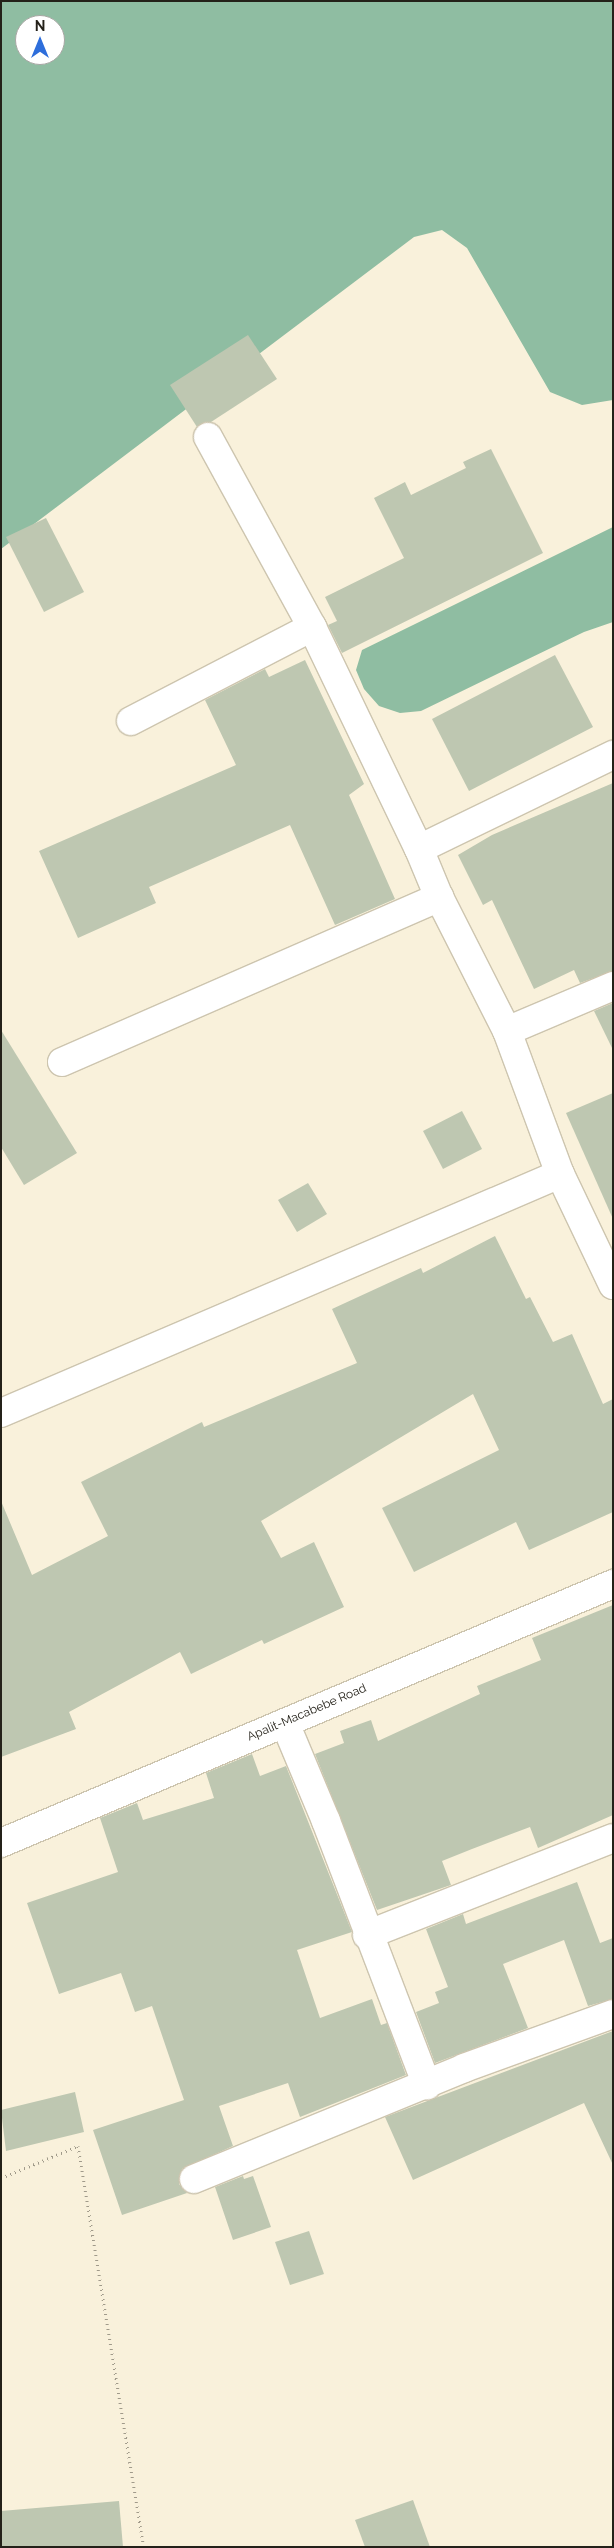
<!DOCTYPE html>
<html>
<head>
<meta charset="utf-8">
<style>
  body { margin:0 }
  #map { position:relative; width:614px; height:2548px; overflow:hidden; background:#f9f1db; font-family:Raleway,sans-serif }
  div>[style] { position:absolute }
  .water>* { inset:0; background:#8fbda2 }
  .building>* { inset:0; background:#bec7b1 }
  .path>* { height:3px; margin-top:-1.5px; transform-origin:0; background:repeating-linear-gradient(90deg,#a09a8a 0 1px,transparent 0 5px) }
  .roads { filter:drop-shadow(1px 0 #cdc5af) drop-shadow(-1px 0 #cdc5af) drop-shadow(0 1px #cdc5af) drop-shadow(0 -1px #cdc5af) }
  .street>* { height:28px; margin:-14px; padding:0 14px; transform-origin:14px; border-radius:14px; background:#fff }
  .secondary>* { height:28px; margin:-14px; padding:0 14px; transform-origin:14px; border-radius:14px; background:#fff }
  span { translate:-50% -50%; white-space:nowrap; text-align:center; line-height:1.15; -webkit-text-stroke:4px #fff; paint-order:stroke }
  .street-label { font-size:12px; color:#242119 }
  .frame { position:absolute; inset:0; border:2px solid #242119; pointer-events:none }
  .north { position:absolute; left:15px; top:15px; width:50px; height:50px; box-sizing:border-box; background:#fff; border:1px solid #a7a6a3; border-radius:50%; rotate:0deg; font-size:14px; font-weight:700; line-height:20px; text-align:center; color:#242119 }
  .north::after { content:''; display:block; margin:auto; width:18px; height:22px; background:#2e6edb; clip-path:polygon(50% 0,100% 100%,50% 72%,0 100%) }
</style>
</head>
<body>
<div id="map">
  <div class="water">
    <i style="clip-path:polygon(evenodd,1px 1px,613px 1px,613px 400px,582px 405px,550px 392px,467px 248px,442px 230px,414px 237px,1px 549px,1px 1px,25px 25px,55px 25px,55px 55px,25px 55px,25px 25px)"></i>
    <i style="clip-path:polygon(613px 527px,613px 622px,584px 632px,421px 711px,400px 713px,379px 706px,364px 689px,356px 670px,362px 650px)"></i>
  </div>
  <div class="building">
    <i style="clip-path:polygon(248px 335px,277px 379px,211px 422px,197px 427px,170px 385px)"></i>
    <i style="clip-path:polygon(491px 449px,543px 553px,342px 653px,328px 625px,337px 621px,325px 597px,404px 558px,374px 498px,405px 482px,411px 495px,466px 468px,463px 462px)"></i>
    <i style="clip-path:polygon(46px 518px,84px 592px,44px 612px,6px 537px)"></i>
    <i style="clip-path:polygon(555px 655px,593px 727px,469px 791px,432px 719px)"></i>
    <i style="clip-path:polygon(305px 660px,364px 784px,349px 795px,395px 899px,335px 925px,290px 825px,149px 887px,156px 903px,78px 938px,39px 851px,236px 765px,205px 700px,265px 669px,269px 677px)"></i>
    <i style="clip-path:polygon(613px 783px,613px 971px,580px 983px,574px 970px,534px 989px,492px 900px,483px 905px,458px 855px,492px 835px)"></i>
    <i style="clip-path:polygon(613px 1003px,613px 1050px,594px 1011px)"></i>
    <i style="clip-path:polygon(1px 1030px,77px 1153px,24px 1185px,1px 1147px)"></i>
    <i style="clip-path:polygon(613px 1093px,613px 1219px,566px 1113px)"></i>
    <i style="clip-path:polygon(462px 1111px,482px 1149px,443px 1169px,423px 1131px)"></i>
    <i style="clip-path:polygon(308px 1183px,327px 1214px,297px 1232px,278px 1200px)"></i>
    <i style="clip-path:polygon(495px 1236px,526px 1299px,530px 1297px,553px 1342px,572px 1334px,603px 1404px,613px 1399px,613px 1512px,529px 1550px,516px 1522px,414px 1572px,382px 1508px,499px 1450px,473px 1394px,261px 1521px,281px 1558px,314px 1542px,344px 1607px,264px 1644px,262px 1640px,191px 1674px,180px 1652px,69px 1712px,76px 1729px,1px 1757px,1px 1501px,32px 1575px,108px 1536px,81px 1482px,202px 1422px,204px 1427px,357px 1363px,332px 1309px,421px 1268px,423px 1273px)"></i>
    <i style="clip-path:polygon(613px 1605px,613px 1815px,538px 1848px,530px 1827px,472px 1849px,442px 1861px,451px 1885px,377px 1910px,315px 1754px,344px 1743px,340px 1731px,371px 1720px,378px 1741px,480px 1694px,477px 1686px,541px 1660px,532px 1638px)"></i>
    <i style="clip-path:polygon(252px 1754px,260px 1776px,286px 1766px,352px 1932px,297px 1950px,320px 2018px,372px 1999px,381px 2025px,387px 2023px,406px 2075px,300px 2117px,288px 2083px,219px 2106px,233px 2146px,182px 2169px,179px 2184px,187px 2193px,122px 2215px,93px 2130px,184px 2100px,152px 2006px,135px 2012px,121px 1973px,59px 1994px,27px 1903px,118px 1872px,100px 1818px,137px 1803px,143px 1820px,214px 1798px,206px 1773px)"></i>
    <i style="clip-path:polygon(577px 1882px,600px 1943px,613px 1938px,613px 1999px,588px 2006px,564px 1940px,503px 1964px,528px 2028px,435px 2063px,416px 2012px,439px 2003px,435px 1992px,448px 1987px,426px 1929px,463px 1914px,466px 1924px)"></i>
    <i style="clip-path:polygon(613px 2031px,613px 2165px,584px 2103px,413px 2180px,385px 2117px)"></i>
    <i style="clip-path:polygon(75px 2092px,84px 2132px,6px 2151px,1px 2110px)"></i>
    <i style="clip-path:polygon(243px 2176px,244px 2179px,253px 2176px,271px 2227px,233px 2240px,215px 2187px)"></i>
    <i style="clip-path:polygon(309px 2231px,324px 2274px,290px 2285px,275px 2242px)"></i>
    <i style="clip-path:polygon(413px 2500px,430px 2547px,365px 2547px,355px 2520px)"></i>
    <i style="clip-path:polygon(119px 2501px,123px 2547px,1px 2547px,1px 2511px)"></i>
  </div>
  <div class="path">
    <i style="left:1px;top:2178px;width:83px;rotate:-22.6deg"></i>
    <i style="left:78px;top:2146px;width:406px;rotate:80.7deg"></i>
  </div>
  <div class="roads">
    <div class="street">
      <i style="left:208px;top:437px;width:217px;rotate:61.3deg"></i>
      <i style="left:312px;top:627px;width:246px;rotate:64.3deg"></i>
      <i style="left:419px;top:849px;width:52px;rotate:67.4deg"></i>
      <i style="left:439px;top:897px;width:150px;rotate:63.1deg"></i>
      <i style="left:507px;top:1031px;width:153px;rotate:69.7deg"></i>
      <i style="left:560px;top:1174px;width:123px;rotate:64.5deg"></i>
      <i style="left:131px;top:721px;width:204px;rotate:-27.4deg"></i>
      <i style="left:419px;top:849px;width:216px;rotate:-25.9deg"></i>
      <i style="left:507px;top:1031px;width:115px;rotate:-23deg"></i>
      <i style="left:62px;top:1062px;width:412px;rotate:-23.6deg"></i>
      <i style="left:1px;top:1413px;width:608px;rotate:-23.15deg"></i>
      <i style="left:285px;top:1723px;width:106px;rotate:67.3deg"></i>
      <i style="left:326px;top:1821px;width:283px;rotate:69.1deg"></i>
      <i style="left:367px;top:1935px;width:264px;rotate:-21.5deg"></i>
      <i style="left:194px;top:2179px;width:292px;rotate:-22.3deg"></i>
      <i style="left:464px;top:2068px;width:158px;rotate:-19.9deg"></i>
    </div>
    <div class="secondary">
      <i style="left:1px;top:1843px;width:665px;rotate:-22.94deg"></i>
    </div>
  </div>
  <div class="street-label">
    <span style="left:307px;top:1713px;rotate:-23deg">Apalit-Macabebe Road</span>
  </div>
  <div class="frame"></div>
  <div class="north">N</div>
</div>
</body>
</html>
